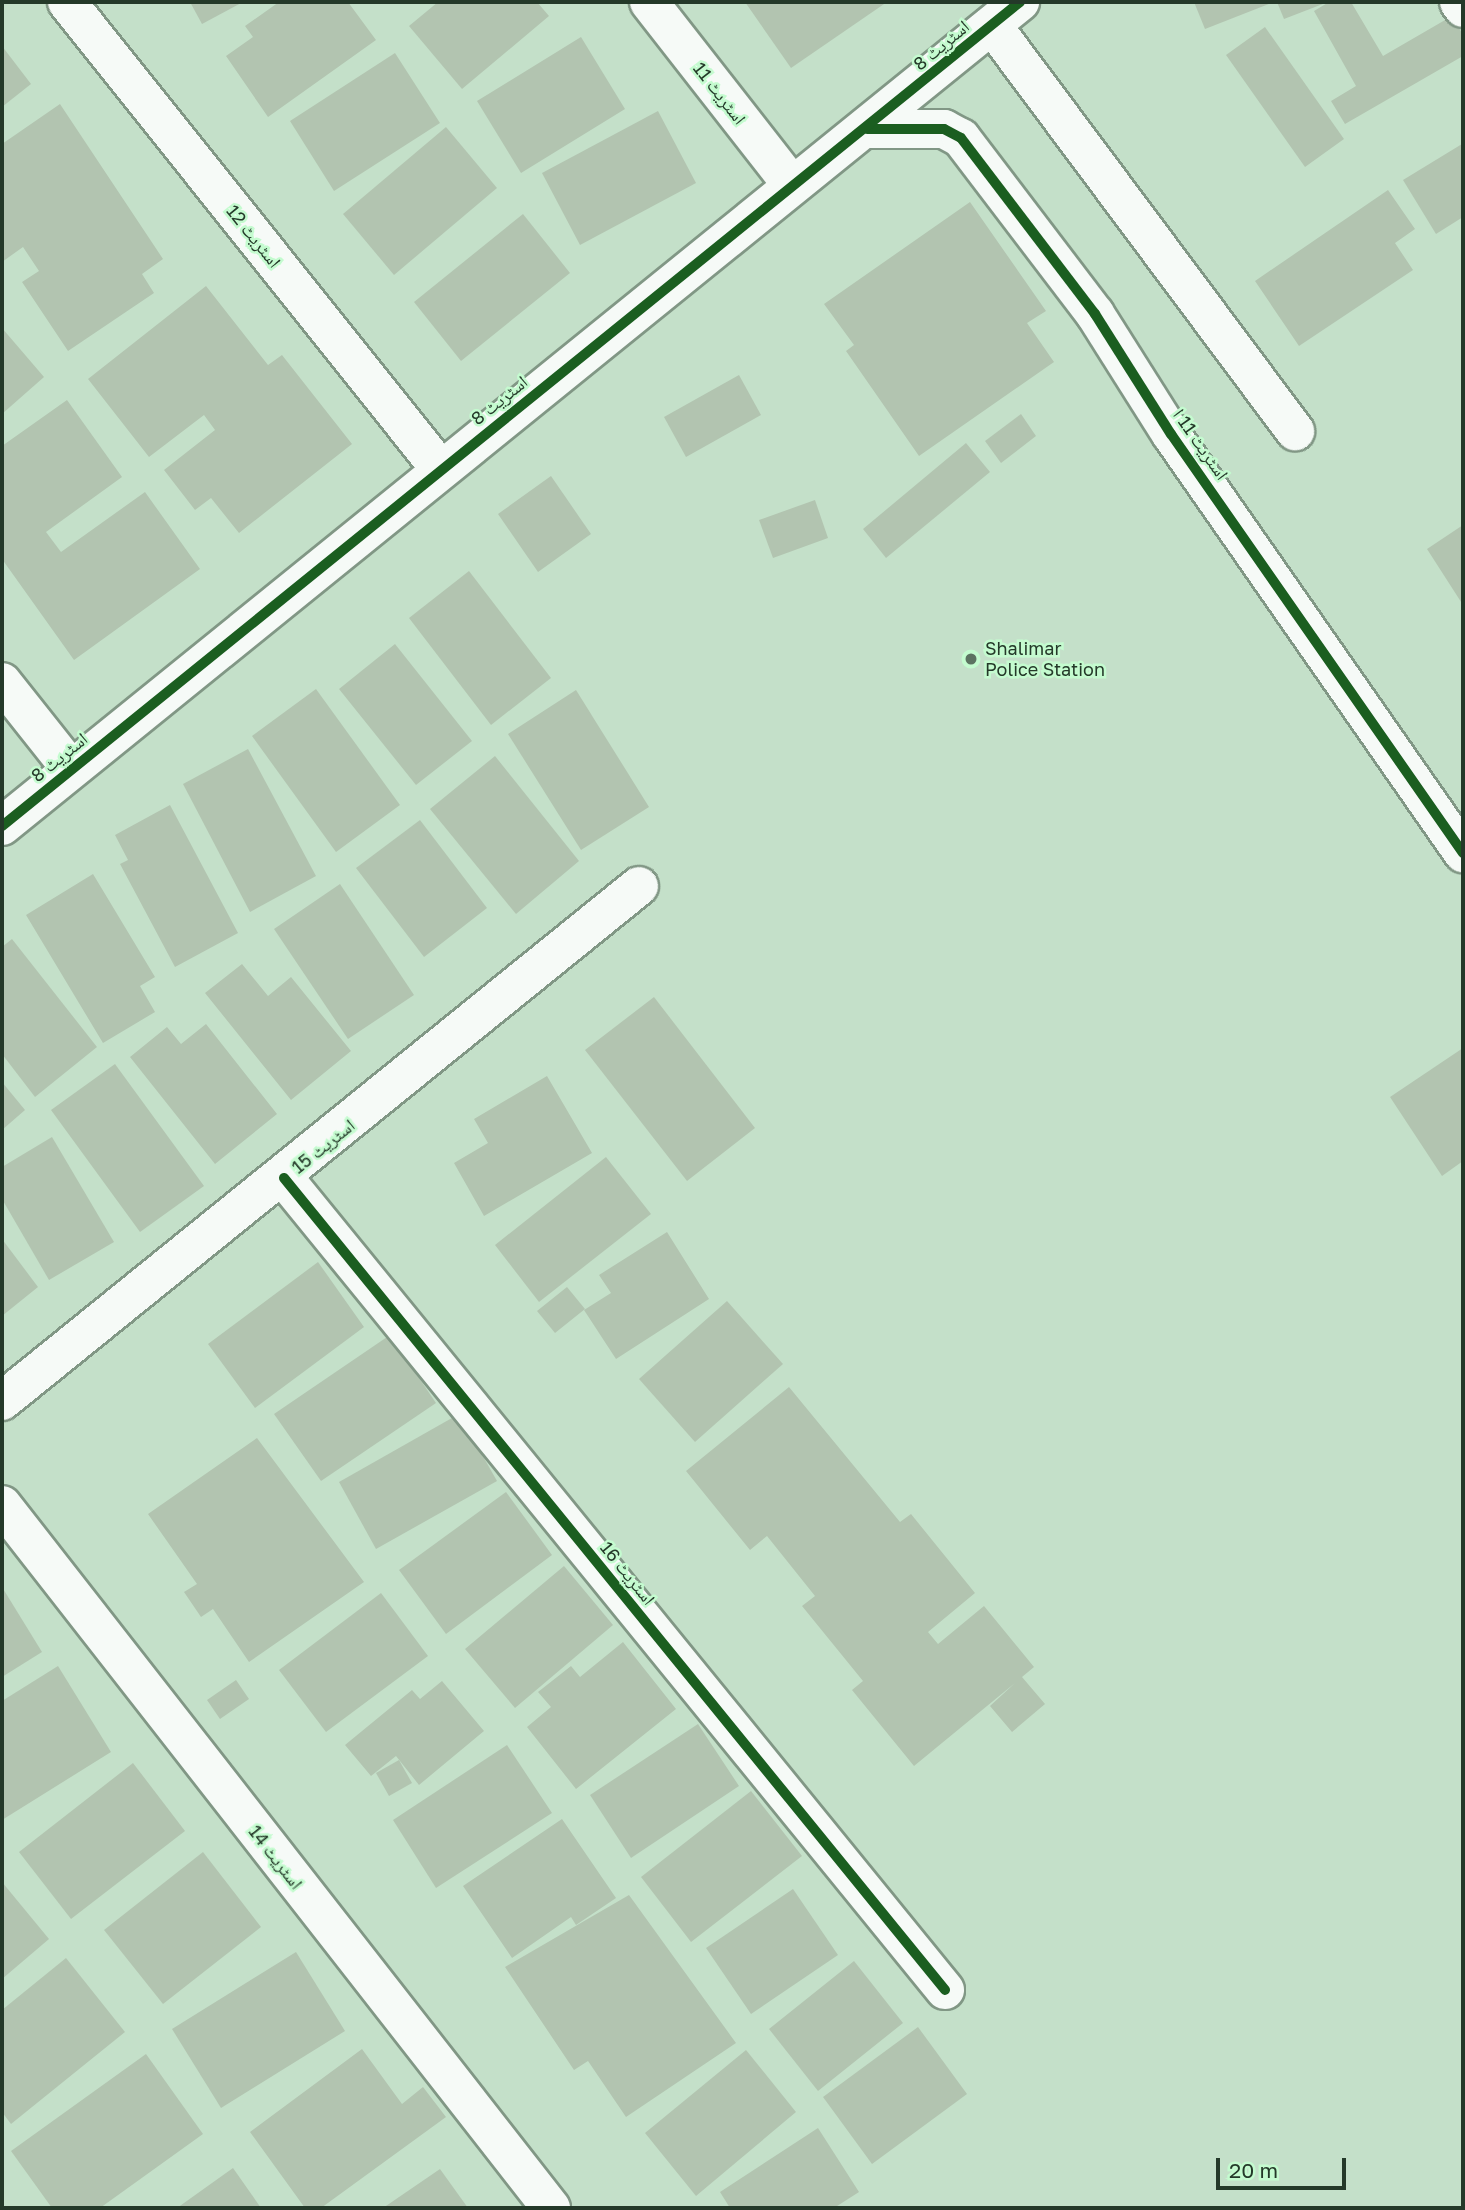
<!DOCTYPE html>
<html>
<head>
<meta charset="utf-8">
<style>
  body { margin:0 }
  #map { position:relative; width:1465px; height:2210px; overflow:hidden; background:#c4e0c9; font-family:"Golos Text","Noto Naskh Arabic",sans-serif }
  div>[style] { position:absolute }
  .building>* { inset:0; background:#b2c4b0 }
  .roads { filter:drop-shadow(2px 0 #819785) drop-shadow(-2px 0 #819785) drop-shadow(0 2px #819785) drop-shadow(0 -2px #819785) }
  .minor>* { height:38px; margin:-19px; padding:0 19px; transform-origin:19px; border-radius:19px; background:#f6faf7 }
  .cycleway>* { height:10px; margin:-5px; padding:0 5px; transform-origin:5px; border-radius:5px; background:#1b5e20 }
  .dots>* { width:19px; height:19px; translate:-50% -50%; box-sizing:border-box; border:4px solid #c4fbcf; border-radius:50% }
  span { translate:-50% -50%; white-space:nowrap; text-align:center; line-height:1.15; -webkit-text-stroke:5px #c4fbcf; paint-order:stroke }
  .street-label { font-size:18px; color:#243929 }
  .poi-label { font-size:18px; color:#243929 }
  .left { translate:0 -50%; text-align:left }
  .frame { position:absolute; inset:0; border:4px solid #243929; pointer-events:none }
  .scale { position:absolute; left:1216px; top:2158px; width:130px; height:32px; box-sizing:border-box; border:4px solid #243929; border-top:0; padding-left:9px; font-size:21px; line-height:24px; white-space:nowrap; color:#243929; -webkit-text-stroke:5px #c4fbcf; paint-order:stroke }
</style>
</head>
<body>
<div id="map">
  <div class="building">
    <i style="clip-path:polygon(190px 2px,243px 2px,202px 24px)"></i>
    <i style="clip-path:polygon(279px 2px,348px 2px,376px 40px,268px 117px,226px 56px,253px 37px,245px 26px)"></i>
    <i style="clip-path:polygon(438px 2px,537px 2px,549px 16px,462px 89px,409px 26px)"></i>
    <i style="clip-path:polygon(745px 2px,887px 2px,791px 68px)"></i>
    <i style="clip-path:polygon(1194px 2px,1274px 2px,1205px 29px)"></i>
    <i style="clip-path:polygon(1277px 2px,1328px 2px,1284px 19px)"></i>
    <i style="clip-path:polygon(1329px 2px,1351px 2px,1383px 56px,1452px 16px,1463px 35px,1463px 56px,1345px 124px,1331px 101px,1356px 86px,1314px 11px)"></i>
    <i style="clip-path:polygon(1265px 27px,1344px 139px,1305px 167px,1226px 55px)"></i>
    <i style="clip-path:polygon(581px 37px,625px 109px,521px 173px,477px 101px)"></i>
    <i style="clip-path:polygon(2px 46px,31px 84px,2px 107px)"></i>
    <i style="clip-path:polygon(395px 53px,440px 123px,334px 191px,290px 121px)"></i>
    <i style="clip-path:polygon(60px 104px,163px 259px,142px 274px,154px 293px,68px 351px,22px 282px,39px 271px,23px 247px,2px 262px,2px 144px)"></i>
    <i style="clip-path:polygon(658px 111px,696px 183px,580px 245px,542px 173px)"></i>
    <i style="clip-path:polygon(446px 127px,497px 188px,394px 275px,343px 214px)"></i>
    <i style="clip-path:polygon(1462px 144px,1463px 217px,1436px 234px,1403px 180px)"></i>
    <i style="clip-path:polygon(1388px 190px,1415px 229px,1395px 243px,1413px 270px,1299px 346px,1255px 281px)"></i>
    <i style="clip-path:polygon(970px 202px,1046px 311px,1027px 323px,1054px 362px,919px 456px,846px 351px,854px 345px,824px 304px)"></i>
    <i style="clip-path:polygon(523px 214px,570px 273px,461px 361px,414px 302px)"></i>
    <i style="clip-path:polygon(206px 286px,268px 365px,282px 355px,352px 444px,239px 533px,211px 498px,195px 510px,164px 470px,215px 430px,204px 415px,149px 457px,88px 379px)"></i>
    <i style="clip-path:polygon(2px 328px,44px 377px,2px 414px)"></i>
    <i style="clip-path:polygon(739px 375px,761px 415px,686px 457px,664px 417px)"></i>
    <i style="clip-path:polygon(67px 400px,122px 477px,46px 532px,61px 552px,145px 492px,200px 569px,74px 660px,2px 559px,2px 446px)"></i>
    <i style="clip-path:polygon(1021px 414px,1036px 436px,1001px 463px,985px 441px)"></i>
    <i style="clip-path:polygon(966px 443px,990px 472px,886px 558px,863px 529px)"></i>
    <i style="clip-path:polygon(551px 476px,591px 534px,538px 572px,498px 514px)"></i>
    <i style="clip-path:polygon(815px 500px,828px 538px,773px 558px,759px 520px)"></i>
    <i style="clip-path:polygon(1463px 525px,1463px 605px,1427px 549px)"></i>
    <i style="clip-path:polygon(469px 571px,551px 678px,491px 725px,409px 618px)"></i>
    <i style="clip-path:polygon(395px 644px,472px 741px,416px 785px,339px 689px)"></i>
    <i style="clip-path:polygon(316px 689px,400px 805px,336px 852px,252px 736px)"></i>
    <i style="clip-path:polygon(576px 690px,649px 807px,581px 850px,508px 734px)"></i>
    <i style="clip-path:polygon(248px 749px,316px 876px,250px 912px,183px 784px)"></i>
    <i style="clip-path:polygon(495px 756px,579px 861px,516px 914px,430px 809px)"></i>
    <i style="clip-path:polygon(170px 805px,238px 933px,175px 967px,120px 864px,128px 860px,115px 835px)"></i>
    <i style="clip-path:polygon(420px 820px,487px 908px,424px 957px,356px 868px)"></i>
    <i style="clip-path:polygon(93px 874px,155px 977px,140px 986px,155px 1012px,103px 1043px,26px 915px)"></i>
    <i style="clip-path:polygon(340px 884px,414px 995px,348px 1039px,274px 929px)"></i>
    <i style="clip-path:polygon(12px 939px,97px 1047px,35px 1097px,2px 1054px,2px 947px)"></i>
    <i style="clip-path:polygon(242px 964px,268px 996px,291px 977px,351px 1051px,291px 1100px,205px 993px)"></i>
    <i style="clip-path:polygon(654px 997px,755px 1128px,687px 1181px,585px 1050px)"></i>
    <i style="clip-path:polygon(206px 1024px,277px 1114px,215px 1164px,130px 1057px,167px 1027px,181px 1044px)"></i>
    <i style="clip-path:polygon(1463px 1048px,1463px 1161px,1442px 1176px,1390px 1097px)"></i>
    <i style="clip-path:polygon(115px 1064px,204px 1186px,140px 1232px,51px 1110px)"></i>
    <i style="clip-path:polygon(547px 1076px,592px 1153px,484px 1216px,454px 1163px,488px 1143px,474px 1119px)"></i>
    <i style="clip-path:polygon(2px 1082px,25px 1110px,2px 1130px)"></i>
    <i style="clip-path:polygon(52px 1137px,114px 1242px,49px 1280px,2px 1199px,2px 1167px)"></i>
    <i style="clip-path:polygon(606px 1157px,651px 1214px,539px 1302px,495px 1245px)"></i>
    <i style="clip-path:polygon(667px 1232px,709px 1299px,616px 1359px,584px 1310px,611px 1293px,599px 1275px)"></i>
    <i style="clip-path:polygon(2px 1239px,38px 1287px,2px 1316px)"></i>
    <i style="clip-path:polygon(318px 1262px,364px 1327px,255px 1408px,208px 1344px)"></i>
    <i style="clip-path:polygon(567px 1287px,585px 1309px,555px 1333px,537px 1311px)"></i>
    <i style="clip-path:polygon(727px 1301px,783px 1364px,695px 1442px,639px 1379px)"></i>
    <i style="clip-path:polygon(390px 1335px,436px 1403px,321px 1481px,274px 1414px)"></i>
    <i style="clip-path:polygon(789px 1387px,900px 1522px,911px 1514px,975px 1593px,928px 1632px,938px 1644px,984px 1606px,1034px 1667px,1022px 1677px,1045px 1704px,1012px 1732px,990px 1706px,1015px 1683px,914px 1766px,852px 1690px,863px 1681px,802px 1606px,815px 1596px,767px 1536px,750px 1550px,686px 1471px)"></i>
    <i style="clip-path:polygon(459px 1414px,497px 1481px,376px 1549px,339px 1482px)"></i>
    <i style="clip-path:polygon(257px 1438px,364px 1582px,249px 1662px,213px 1609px,201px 1617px,184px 1592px,197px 1584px,148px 1514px)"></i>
    <i style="clip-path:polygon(506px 1492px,552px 1555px,446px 1634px,399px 1570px)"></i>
    <i style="clip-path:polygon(564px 1566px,613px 1625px,515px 1708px,465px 1649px)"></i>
    <i style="clip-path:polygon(2px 1587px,42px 1652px,2px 1677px)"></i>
    <i style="clip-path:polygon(381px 1593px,428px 1656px,326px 1732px,279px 1670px)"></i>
    <i style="clip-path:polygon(623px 1642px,676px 1709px,576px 1789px,527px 1727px,551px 1707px,538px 1692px,571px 1666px,580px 1677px)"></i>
    <i style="clip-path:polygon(58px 1666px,111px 1752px,2px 1820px,2px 1701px)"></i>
    <i style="clip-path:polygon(236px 1680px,249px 1699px,220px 1719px,207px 1700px)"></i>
    <i style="clip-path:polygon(442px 1681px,484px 1731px,419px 1785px,396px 1756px,371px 1776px,345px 1745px,412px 1690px,420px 1699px)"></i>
    <i style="clip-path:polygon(698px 1724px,739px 1786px,631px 1858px,590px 1795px)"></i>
    <i style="clip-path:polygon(507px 1745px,552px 1813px,436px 1888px,393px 1820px)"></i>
    <i style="clip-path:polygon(399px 1760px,412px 1783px,389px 1796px,376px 1773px)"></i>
    <i style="clip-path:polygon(133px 1763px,185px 1831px,71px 1919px,19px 1852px)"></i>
    <i style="clip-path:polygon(751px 1791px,802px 1856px,691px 1942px,641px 1877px)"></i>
    <i style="clip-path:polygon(562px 1819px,616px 1898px,576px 1925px,571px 1917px,512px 1958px,463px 1886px)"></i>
    <i style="clip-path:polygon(203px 1852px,261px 1927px,163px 2004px,104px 1930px)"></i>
    <i style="clip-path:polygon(2px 1882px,49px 1939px,2px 1979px)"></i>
    <i style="clip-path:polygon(793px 1889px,838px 1955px,751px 2014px,706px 1948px)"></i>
    <i style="clip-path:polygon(629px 1895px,736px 2043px,626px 2117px,588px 2061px,574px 2070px,505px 1967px)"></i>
    <i style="clip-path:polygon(296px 1952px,345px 2031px,221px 2108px,172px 2029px)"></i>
    <i style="clip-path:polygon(66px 1958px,125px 2032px,11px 2124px,2px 2112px,2px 2010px)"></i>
    <i style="clip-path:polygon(854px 1961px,903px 2023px,818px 2091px,769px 2029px)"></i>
    <i style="clip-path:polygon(918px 2027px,967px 2094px,872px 2164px,823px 2097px)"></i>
    <i style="clip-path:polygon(362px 2049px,402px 2104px,423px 2087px,446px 2117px,321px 2208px,305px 2208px,250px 2132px)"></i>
    <i style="clip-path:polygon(746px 2050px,796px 2112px,696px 2196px,645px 2133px)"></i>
    <i style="clip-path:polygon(146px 2054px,203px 2134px,100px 2208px,52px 2208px,11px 2151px)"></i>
    <i style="clip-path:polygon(818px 2128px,859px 2192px,834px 2208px,730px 2208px,720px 2192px)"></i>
    <i style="clip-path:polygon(233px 2168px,261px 2208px,177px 2208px)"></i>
    <i style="clip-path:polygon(440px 2169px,468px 2208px,383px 2208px)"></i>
  </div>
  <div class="roads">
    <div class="minor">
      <i style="left:67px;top:2px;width:599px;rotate:51.37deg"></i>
      <i style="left:649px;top:2px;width:231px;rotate:52deg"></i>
      <i style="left:1459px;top:2px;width:7px;rotate:56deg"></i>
      <i style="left:992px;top:25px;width:507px;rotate:53.27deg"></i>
      <i style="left:867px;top:129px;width:77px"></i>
      <i style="left:944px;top:129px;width:19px;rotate:28deg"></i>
      <i style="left:961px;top:138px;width:221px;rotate:52.7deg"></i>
      <i style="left:1095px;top:314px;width:142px;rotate:57.7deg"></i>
      <i style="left:1171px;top:434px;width:511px;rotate:55.13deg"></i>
      <i style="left:2px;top:682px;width:111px;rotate:51.6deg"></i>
      <i style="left:2px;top:826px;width:1310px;rotate:-38.99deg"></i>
      <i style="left:284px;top:1178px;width:1047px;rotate:50.85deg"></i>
      <i style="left:2px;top:1401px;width:819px;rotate:-38.95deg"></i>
      <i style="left:2px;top:1505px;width:892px;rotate:52.01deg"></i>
    </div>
  </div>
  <div class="cycleway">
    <i style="left:867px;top:129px;width:77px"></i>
    <i style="left:944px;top:129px;width:19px;rotate:28deg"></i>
    <i style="left:961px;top:138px;width:221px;rotate:52.7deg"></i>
    <i style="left:1095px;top:314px;width:142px;rotate:57.7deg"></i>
    <i style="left:1171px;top:434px;width:511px;rotate:55.13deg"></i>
    <i style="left:2px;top:826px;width:1310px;rotate:-38.99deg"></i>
    <i style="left:284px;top:1178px;width:1047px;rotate:50.85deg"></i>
  </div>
  <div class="dots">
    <i style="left:971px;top:659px;background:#5c7361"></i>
  </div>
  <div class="street-label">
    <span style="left:941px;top:45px;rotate:-40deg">اسٹریٹ 8</span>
    <span style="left:720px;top:93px;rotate:52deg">اسٹریٹ 11</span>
    <span style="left:254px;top:236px;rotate:51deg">اسٹریٹ 12</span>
    <span style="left:499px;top:400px;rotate:-39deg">اسٹریٹ 8</span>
    <span style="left:1201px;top:444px;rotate:55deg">اسٹریٹ 11 ا</span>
    <span style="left:59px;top:757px;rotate:-39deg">اسٹریٹ 8</span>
    <span style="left:323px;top:1146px;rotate:-39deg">اسٹریٹ 15</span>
    <span style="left:628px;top:1573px;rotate:51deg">اسٹریٹ 16</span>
    <span style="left:276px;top:1857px;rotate:52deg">اسٹریٹ 14</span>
  </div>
  <div class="poi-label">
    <span class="left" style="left:985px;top:659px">Shalimar<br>Police Station</span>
  </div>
  <div class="frame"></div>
  <div class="scale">20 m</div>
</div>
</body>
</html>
